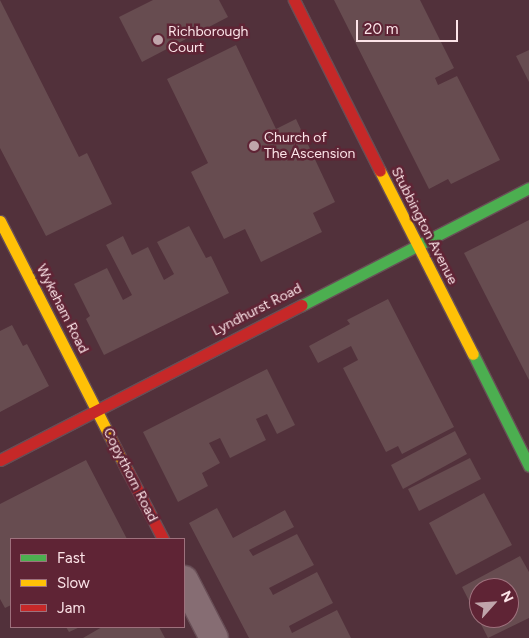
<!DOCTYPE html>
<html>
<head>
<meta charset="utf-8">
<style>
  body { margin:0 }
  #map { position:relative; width:529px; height:638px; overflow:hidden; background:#52313b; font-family:Figtree,sans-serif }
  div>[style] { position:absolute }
  .building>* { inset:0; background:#674c50 }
  .roads { filter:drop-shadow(1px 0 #684e56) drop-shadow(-1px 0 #684e56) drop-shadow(0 1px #684e56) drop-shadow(0 -1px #684e56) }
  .street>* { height:28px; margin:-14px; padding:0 14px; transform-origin:14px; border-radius:14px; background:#866d73 }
  .fast>* { height:11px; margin:-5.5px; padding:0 5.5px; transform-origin:5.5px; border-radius:5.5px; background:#4caf50 }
  .slow>* { height:11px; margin:-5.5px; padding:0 5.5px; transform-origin:5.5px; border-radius:5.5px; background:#ffc107 }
  .jam>* { height:11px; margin:-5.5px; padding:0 5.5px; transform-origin:5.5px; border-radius:5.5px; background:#c62828 }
  .dots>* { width:14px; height:14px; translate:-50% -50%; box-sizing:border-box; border:2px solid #5f2435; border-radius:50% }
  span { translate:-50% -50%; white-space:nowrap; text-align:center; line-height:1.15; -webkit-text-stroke:5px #5f2435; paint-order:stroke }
  .poi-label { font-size:14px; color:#fce4e8 }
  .left { translate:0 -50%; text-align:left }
  .street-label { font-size:14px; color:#fce4e8 }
  .legend { position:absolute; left:10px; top:538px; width:175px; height:90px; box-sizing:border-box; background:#5f2435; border:1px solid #9e717d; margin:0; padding:6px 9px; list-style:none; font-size:15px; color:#fce4e8 }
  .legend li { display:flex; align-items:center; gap:10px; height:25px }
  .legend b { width:25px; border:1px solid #9e717d }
  .north { position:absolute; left:469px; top:578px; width:50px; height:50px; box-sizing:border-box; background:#5f2435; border:1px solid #9e717d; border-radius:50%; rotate:64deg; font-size:14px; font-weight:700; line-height:20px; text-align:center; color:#fce4e8 }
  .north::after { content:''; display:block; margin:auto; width:18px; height:22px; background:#c0a5ab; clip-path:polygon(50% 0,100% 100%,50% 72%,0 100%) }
  .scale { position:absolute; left:356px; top:20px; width:102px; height:22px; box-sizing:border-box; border:2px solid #fce4e8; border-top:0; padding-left:6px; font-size:15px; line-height:18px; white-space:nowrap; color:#fce4e8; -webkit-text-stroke:4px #5f2435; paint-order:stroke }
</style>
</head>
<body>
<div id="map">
  <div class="building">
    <i style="clip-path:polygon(0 0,79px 157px,87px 153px,112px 204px,46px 236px,0 148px)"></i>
    <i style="clip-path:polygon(153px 0,219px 0,228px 17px,142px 62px,119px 17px)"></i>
    <i style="clip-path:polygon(334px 0,420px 0,454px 68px,435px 78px,438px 85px,457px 76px,500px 160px,451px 184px,448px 179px,429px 189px)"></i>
    <i style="clip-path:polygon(236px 45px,276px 129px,296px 119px,335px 202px,313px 213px,322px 232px,261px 262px,245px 229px,224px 239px,191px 172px,208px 163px,167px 79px)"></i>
    <i style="clip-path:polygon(529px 50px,529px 82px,516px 56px)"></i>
    <i style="clip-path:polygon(529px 220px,529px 380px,464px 253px)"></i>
    <i style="clip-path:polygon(189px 226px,206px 258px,211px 256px,229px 293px,104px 355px,86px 319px,90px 316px,74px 284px,107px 268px,123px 300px,132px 295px,106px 245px,123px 236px,132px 255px,148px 247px,164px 280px,174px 274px,157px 242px)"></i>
    <i style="clip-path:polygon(388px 299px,454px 427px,402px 454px,398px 446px,386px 452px,343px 368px,358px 360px,351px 346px,318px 363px,309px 346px,350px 324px,347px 320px)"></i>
    <i style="clip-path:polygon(12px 325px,23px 346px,27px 344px,49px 386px,0 412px,0 331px)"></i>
    <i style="clip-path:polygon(267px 369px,295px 425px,277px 434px,267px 414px,256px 419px,266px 440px,230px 458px,220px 438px,209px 443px,220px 463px,202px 473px,208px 486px,178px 502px,143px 432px)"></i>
    <i style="clip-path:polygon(455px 431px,467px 454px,403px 489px,391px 465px)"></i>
    <i style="clip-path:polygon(470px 458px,481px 479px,419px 511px,408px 489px)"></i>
    <i style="clip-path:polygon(86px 460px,127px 539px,11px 539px,11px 605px,5px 608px,0 599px,0 504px)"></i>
    <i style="clip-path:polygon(484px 493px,512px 545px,456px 575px,429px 523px)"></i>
    <i style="clip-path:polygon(217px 508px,233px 538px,285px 510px,294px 527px,249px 550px,253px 556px,297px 534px,314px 565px,269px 588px,271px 591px,273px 595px,317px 572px,333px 603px,289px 626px,292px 633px,337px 610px,351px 638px,249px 638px,189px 523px)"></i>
    <i style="clip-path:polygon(evenodd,520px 556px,529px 572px,529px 618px,488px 638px,462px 587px,520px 556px,479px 588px,509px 588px,509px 618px,479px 618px,479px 588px)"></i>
    <i style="clip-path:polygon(66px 627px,80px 627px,69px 632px)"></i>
    <i style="clip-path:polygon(102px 627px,159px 627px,165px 638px,83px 638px)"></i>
  </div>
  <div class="roads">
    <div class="street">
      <i style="left:184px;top:580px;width:65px;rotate:62.7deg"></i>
    </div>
    <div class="fast">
      <i style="left:302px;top:305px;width:255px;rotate:-27.3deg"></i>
      <i style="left:473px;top:354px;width:125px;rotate:63.4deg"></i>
    </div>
    <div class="slow">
      <i style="left:380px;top:171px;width:205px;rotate:63.1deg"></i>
      <i style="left:0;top:221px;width:280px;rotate:63deg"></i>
    </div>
    <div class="jam">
      <i style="left:294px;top:0;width:191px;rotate:63.3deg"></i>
      <i style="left:0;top:460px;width:339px;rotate:-27.2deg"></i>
      <i style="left:127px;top:470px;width:78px;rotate:62.4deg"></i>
    </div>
  </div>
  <div class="dots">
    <i style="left:158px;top:40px;background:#c0a5ab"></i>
    <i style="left:254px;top:146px;background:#c0a5ab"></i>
  </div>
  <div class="poi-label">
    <span class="left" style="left:168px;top:40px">Richborough<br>Court</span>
    <span class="left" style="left:264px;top:146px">Church of<br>The Ascension</span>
  </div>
  <div class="street-label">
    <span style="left:424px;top:226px;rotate:63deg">Stubbington Avenue</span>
    <span style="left:62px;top:309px;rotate:63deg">Wykeham Road</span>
    <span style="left:257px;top:310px;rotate:-27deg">Lyndhurst Road</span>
    <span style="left:130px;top:475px;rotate:63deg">Copythorn Road</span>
  </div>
  <ul class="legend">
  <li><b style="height:6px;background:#4caf50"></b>Fast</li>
  <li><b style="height:6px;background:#ffc107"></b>Slow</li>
  <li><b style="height:6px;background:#c62828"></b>Jam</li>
  </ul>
  <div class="north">N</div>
  <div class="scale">20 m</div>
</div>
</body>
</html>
